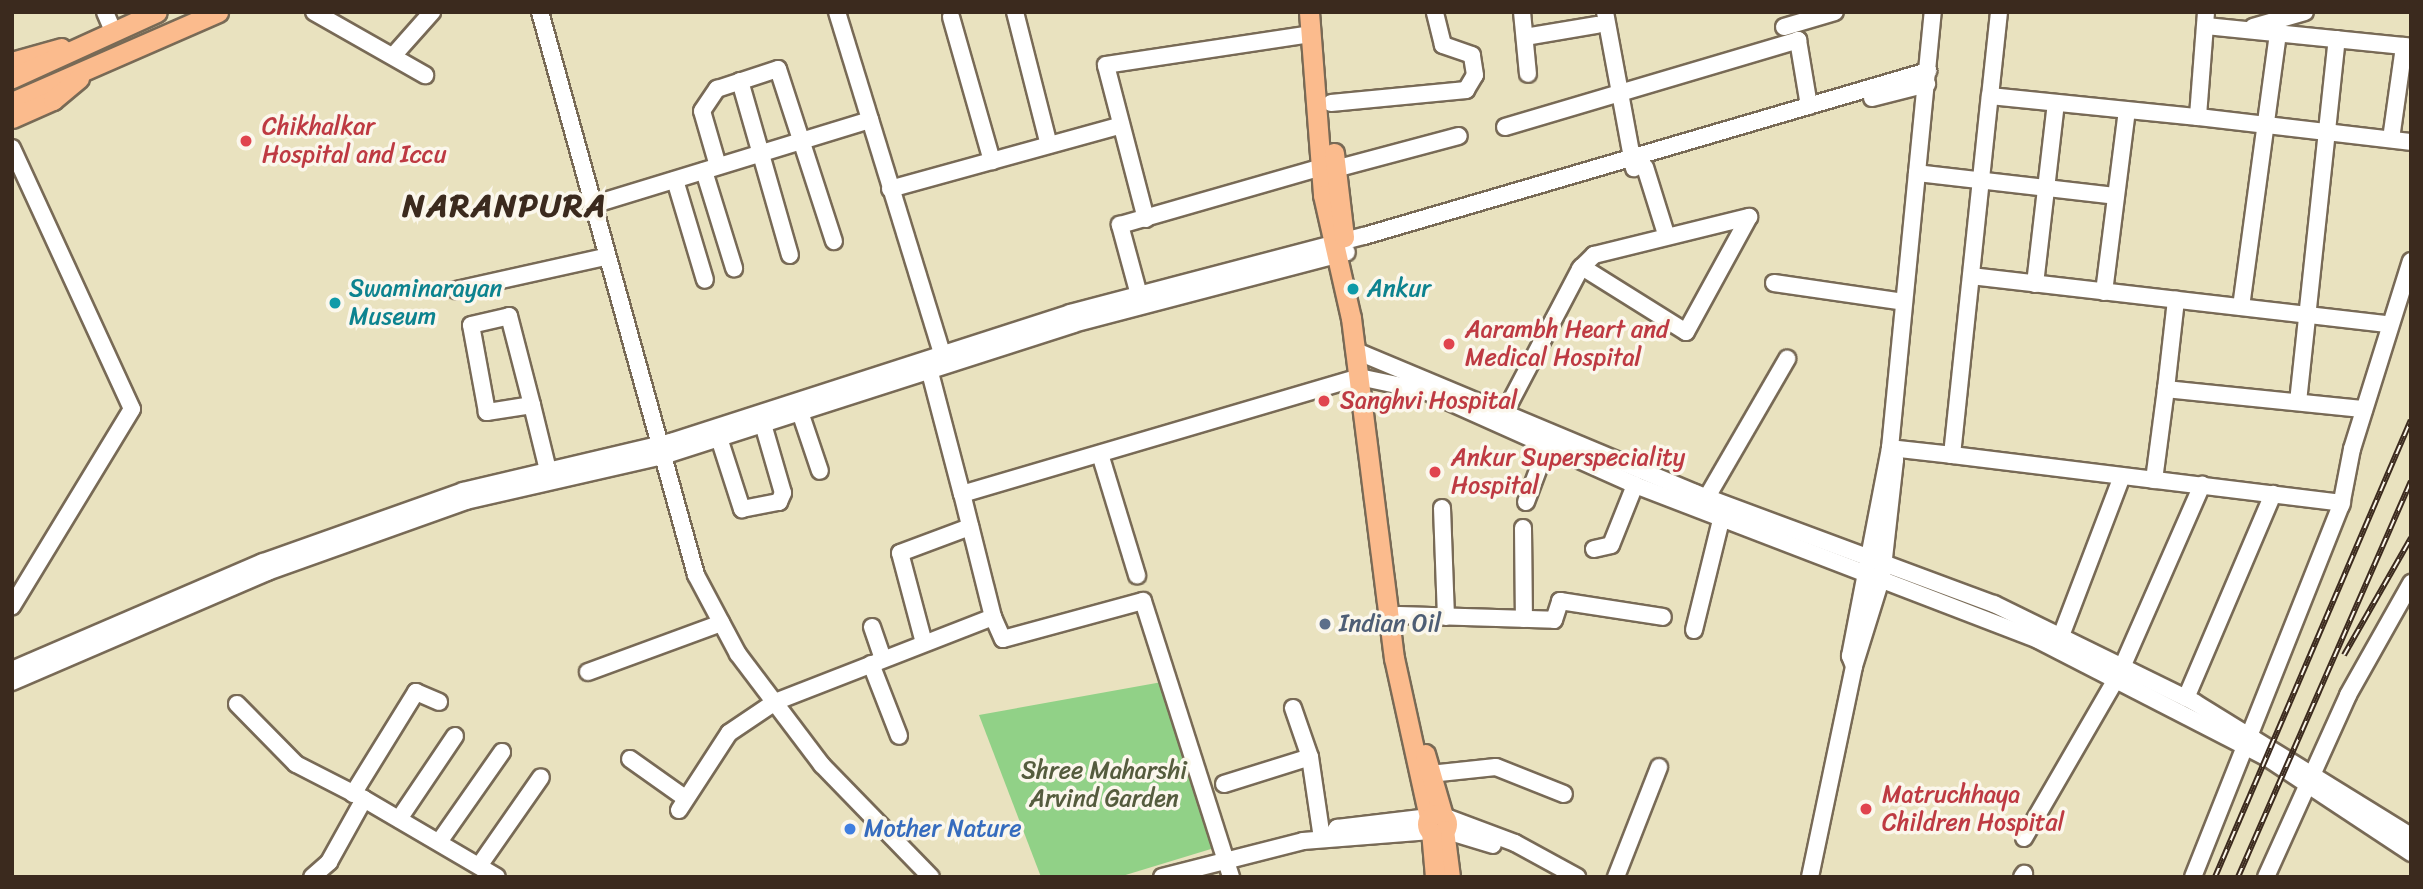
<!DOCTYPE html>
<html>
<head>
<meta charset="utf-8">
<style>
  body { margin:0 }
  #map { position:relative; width:2423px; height:889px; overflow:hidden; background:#e9e2bf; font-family:Sriracha,sans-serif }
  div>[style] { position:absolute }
  .green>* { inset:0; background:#91d187 }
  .roads { filter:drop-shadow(2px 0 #786a56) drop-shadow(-2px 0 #786a56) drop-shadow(0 2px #786a56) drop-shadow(0 -2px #786a56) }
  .minor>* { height:16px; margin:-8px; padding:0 8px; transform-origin:8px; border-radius:8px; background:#fff }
  .major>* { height:19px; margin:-9.5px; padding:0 9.5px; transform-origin:9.5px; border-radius:9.5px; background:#fbbb8d }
  .major>.ring { margin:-9.5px; padding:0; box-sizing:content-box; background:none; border:19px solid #fbbb8d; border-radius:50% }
  .rail>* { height:6px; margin-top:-3px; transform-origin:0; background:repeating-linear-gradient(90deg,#fbf7ec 0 10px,#3b2a1e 0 20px); box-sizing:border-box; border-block:2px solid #3b2a1e }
  .dots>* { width:19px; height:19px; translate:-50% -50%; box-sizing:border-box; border:4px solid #fbf7ec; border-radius:50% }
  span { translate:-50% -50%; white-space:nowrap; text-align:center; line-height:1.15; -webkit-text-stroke:7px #fbf7ec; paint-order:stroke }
  .health-label { font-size:24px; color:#be3a42 }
  .left { translate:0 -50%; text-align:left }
  .culture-label { font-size:24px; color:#0d838f }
  .service-label { font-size:24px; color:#4e5e75 }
  .park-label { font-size:24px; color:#555c3e }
  .shop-label { font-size:24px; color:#366cbe }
  .district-label { font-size:32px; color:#3b2a1e; font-weight:700; letter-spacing:2px }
  .frame { position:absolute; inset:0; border:14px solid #3b2a1e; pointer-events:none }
</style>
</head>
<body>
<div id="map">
  <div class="green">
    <i style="clip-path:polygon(1162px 682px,1224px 845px,1119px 877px,1041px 877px,979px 715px)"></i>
  </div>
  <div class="roads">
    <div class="minor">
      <i style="left:105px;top:12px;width:21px;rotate:67deg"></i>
      <i style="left:314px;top:12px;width:128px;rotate:29.6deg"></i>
      <i style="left:540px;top:12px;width:584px;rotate:74.51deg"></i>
      <i style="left:696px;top:575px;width:89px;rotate:62deg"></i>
      <i style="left:738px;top:654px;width:139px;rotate:52.9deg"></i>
      <i style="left:822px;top:765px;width:156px;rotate:45.8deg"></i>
      <i style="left:837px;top:12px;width:368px;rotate:72.9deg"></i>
      <i style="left:1015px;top:12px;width:137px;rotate:75.7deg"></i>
      <i style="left:1522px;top:12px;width:62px;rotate:84.5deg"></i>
      <i style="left:1605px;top:12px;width:159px;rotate:79.5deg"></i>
      <i style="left:1999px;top:12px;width:84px;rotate:96.1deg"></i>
      <i style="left:1990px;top:96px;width:209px;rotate:5.8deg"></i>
      <i style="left:2206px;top:12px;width:105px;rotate:94.4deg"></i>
      <i style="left:2198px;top:117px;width:214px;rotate:6.7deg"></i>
      <i style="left:951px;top:17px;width:150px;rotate:74.1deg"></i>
      <i style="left:2206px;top:26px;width:206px;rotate:5.8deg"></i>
      <i style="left:1784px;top:27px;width:53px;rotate:-16.4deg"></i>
      <i style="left:2253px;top:27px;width:54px;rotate:-16.1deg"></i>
      <i style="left:1525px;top:37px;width:73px;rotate:-9.5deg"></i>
      <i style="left:393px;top:56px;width:59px;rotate:-48.4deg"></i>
      <i style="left:740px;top:81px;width:181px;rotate:74deg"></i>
      <i style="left:1872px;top:98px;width:57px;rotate:-14.3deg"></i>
      <i style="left:1331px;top:103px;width:136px;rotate:-5.5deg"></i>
      <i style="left:1466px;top:90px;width:17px;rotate:-59deg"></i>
      <i style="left:1475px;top:75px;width:20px;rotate:-99deg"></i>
      <i style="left:1472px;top:55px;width:31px;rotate:-161deg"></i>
      <i style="left:1443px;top:45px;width:34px;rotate:-104deg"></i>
      <i style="left:1505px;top:127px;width:306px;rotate:-16.5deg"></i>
      <i style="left:1798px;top:40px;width:67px;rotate:80.5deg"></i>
      <i style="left:2391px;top:139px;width:94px;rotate:-82deg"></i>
      <i style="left:12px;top:148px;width:287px;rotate:65.3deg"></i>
      <i style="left:132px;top:409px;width:231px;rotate:121.3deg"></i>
      <i style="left:718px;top:166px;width:57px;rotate:-106.2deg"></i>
      <i style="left:702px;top:111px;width:27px;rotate:-56deg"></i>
      <i style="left:717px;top:89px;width:64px;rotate:-18.2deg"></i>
      <i style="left:778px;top:69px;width:181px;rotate:72deg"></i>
      <i style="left:1645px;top:167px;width:70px;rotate:72.6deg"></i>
      <i style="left:1335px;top:169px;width:128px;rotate:-14.9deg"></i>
      <i style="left:704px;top:171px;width:102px;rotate:72.8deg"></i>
      <i style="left:1917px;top:173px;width:200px;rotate:6.6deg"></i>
      <i style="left:675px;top:180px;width:104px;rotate:73.3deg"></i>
      <i style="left:890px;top:189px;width:238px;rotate:-15.4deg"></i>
      <i style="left:592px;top:205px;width:291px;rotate:-17deg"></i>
      <i style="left:1146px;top:219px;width:159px;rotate:-104.6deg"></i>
      <i style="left:1106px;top:65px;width:207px;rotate:-8.6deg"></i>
      <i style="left:1971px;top:276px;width:421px;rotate:6.6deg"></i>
      <i style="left:1774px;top:283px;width:131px;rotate:8.3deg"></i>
      <i style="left:2035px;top:284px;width:182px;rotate:-83.4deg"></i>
      <i style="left:456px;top:290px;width:153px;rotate:-12.5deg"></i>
      <i style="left:2104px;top:292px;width:183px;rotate:-82.8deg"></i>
      <i style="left:1139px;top:295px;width:73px;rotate:-105.2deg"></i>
      <i style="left:1120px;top:225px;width:210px;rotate:-16deg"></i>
      <i style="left:2241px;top:307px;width:276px;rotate:-82.3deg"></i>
      <i style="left:1356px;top:351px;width:368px;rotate:22.7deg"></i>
      <i style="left:1695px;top:493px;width:319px;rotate:20.4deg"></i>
      <i style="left:1994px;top:604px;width:223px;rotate:26.1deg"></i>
      <i style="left:2194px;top:702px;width:255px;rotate:31.7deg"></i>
      <i style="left:927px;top:361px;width:138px;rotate:75.3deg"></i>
      <i style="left:962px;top:494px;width:414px;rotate:-16.4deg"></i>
      <i style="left:1359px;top:377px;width:67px;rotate:12deg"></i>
      <i style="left:1425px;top:391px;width:230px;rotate:24.1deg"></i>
      <i style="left:1635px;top:485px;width:432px;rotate:21deg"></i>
      <i style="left:2038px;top:640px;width:256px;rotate:27.2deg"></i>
      <i style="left:2266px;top:757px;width:174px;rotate:33.5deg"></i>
      <i style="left:2166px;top:389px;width:90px;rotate:-83.6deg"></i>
      <i style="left:2298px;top:402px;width:365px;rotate:-83.9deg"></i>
      <i style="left:532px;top:405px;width:46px;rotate:171.2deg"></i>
      <i style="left:487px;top:412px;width:88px;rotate:-100.4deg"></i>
      <i style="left:471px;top:325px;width:39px;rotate:-13deg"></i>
      <i style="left:509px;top:316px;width:92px;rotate:75.5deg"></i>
      <i style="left:532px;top:405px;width:67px;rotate:76.2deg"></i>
      <i style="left:800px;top:412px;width:62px;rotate:71.3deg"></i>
      <i style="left:1505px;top:412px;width:161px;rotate:-62.3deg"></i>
      <i style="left:1580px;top:269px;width:20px;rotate:-45deg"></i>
      <i style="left:1594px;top:255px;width:160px;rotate:-13.8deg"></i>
      <i style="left:1749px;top:217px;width:131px;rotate:118.7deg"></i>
      <i style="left:1686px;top:332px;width:123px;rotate:-148deg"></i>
      <i style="left:719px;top:438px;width:75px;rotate:72.1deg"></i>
      <i style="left:742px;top:509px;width:38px;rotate:-11deg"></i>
      <i style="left:779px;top:502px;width:10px;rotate:-66deg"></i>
      <i style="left:783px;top:493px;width:72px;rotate:-106.2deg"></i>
      <i style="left:1890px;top:448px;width:62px;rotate:6.4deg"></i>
      <i style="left:1952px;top:455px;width:361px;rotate:-84deg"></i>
      <i style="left:1100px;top:454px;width:127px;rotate:73deg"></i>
      <i style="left:1952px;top:455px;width:393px;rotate:7deg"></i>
      <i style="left:2154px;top:480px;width:92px;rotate:-82.5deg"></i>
      <i style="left:2166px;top:389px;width:199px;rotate:5.8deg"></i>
      <i style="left:1707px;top:497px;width:160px;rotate:-59.9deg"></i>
      <i style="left:1526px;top:502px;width:60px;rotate:-69.4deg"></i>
      <i style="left:1442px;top:508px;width:109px;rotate:87.9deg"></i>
      <i style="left:1523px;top:528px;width:91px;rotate:89.4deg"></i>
      <i style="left:1594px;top:549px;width:17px;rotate:-13deg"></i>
      <i style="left:1611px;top:545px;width:65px;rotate:-68.2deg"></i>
      <i style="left:1399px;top:615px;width:155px;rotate:1.8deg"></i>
      <i style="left:1554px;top:620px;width:20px;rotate:-72deg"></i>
      <i style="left:1560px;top:601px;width:104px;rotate:8.8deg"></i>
      <i style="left:993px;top:617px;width:24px;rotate:66deg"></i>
      <i style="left:1003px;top:639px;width:145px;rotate:-15.2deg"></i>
      <i style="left:1143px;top:601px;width:290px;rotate:72.3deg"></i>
      <i style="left:872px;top:627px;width:34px;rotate:71deg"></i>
      <i style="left:1694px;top:630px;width:113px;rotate:-76.2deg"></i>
      <i style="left:2061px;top:636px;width:171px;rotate:-69.1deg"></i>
      <i style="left:924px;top:643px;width:93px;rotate:-104.9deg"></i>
      <i style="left:900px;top:553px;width:75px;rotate:-20.4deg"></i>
      <i style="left:871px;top:664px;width:77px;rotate:68.7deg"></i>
      <i style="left:2123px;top:665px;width:197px;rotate:-66.3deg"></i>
      <i style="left:1854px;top:666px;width:11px;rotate:-112deg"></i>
      <i style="left:1850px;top:656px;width:212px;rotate:-79.1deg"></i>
      <i style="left:1890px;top:448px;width:438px;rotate:-84.4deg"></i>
      <i style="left:12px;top:670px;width:273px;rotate:-23.3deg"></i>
      <i style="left:263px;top:562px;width:212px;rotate:-19.5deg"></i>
      <i style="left:463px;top:491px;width:214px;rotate:-13.3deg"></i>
      <i style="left:671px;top:442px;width:419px;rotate:-17.9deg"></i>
      <i style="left:1070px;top:313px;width:304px;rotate:-14.7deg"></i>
      <i style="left:1364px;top:236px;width:588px;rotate:-16.31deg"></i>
      <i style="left:588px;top:672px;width:142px;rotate:-20.2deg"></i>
      <i style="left:12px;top:682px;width:278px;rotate:-23.3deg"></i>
      <i style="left:267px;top:572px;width:211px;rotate:-19.6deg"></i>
      <i style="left:466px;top:501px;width:202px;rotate:-12.9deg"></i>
      <i style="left:663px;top:456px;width:431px;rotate:-17.8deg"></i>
      <i style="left:1073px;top:324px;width:283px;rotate:-14.7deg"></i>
      <i style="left:2186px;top:698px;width:222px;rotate:-66.9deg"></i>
      <i style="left:237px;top:704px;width:84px;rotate:45.5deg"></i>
      <i style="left:296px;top:764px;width:76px;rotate:27.2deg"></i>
      <i style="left:1293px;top:708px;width:52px;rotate:70.9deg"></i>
      <i style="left:1310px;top:757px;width:82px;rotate:81.6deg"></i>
      <i style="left:630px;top:759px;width:67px;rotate:35.3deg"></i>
      <i style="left:1430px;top:774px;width:66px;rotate:-6.1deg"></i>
      <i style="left:1496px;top:767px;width:73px;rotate:21.7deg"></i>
      <i style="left:1224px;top:784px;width:90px;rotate:-17.4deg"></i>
      <i style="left:353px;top:794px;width:120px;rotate:-58.3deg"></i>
      <i style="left:416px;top:692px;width:25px;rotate:23deg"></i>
      <i style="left:679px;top:810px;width:92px;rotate:-57deg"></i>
      <i style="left:729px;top:733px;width:55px;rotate:-34deg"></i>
      <i style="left:775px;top:702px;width:234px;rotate:-21.3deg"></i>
      <i style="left:993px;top:617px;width:127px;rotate:-104.1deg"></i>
      <i style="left:1443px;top:816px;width:77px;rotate:20.6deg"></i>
      <i style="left:1515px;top:843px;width:71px;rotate:28.7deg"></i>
      <i style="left:399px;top:819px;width:100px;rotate:-56deg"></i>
      <i style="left:1444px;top:830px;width:51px;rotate:17deg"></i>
      <i style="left:1331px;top:837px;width:11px;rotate:-56deg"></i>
      <i style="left:1337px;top:828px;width:93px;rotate:-6.8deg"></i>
      <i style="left:2024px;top:838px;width:184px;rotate:-59.9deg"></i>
      <i style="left:439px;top:842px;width:110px;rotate:-55deg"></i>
      <i style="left:479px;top:866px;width:108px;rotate:-55.1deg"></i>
      <i style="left:312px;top:877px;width:23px;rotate:-41deg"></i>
      <i style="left:329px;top:862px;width:72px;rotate:-60.9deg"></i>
      <i style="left:364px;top:799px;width:154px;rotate:30.4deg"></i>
      <i style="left:1162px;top:877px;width:146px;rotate:-14.3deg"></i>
      <i style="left:1303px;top:841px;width:128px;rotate:-4.5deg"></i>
      <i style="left:1616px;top:877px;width:118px;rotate:-68.6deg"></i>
      <i style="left:1810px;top:877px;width:216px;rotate:-78.2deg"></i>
      <i style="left:1854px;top:666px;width:94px;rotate:-72.7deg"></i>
      <i style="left:1882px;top:576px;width:117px;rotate:-83.6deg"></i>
      <i style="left:1895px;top:460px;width:13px;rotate:-113deg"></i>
      <i style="left:2022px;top:877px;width:4px;rotate:-56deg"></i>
      <i style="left:2193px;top:877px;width:399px;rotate:-68.3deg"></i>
      <i style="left:2341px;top:506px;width:58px;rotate:-79.1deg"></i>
      <i style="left:2352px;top:449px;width:197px;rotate:-72.6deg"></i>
      <i style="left:2266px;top:877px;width:200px;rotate:-65.7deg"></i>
      <i style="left:2348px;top:695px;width:129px;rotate:-60.6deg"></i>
    </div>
    <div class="major">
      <i style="left:1309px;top:12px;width:184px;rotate:85.6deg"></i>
      <i style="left:1323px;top:195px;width:126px;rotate:77.2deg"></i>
      <i style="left:1351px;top:318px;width:343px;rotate:82.8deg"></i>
      <i style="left:1394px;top:658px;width:163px;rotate:77.6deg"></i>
      <i style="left:12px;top:62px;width:51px;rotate:-15.9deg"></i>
      <i style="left:12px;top:78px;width:159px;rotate:-24.5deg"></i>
      <i style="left:12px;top:102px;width:225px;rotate:-23.6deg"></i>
      <i style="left:12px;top:118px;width:45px;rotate:-23.7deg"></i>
      <i style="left:53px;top:100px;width:34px;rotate:-40deg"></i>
      <i style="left:1334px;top:153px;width:85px;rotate:83.2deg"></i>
      <i style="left:1425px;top:754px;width:65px;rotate:73.8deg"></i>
      <i class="ring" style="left:1427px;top:814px;width:1px;height:1px"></i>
      <i style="left:1444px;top:830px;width:47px;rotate:82.7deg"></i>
      <i style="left:1431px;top:831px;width:46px;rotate:85deg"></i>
    </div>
  </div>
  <div class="rail">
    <i style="left:2344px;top:655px;width:135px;rotate:-60.2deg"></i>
    <i style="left:2215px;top:877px;width:497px;rotate:-66.8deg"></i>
    <i style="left:2238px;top:877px;width:432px;rotate:-66.4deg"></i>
  </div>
  <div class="dots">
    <i style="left:246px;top:141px;background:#e0444e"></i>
    <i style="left:1353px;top:289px;background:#0f9aa8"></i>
    <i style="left:335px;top:303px;background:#0f9aa8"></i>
    <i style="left:1449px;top:344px;background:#e0444e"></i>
    <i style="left:1324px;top:401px;background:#e0444e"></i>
    <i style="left:1435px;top:472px;background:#e0444e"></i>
    <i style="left:1325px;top:624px;background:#5c6f8a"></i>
    <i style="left:1866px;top:809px;background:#e0444e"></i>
    <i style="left:850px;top:829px;background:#3f7fe0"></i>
  </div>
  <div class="health-label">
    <span class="left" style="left:262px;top:141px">Chikhalkar<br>Hospital and Iccu</span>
    <span class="left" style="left:1465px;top:344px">Aarambh Heart and<br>Medical Hospital</span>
    <span class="left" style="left:1340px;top:401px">Sanghvi Hospital</span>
    <span class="left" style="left:1451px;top:472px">Ankur Superspeciality<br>Hospital</span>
    <span class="left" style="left:1882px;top:809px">Matruchhaya<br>Children Hospital</span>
  </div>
  <div class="culture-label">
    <span class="left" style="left:349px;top:303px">Swaminarayan<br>Museum</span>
    <span class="left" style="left:1367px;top:289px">Ankur</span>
  </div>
  <div class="service-label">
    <span class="left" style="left:1339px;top:624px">Indian Oil</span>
  </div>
  <div class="park-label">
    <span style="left:1104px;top:785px">Shree Maharshi<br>Arvind Garden</span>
  </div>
  <div class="shop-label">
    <span class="left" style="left:864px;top:829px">Mother Nature</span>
  </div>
  <div class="district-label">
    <span style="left:505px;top:206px">NARANPURA</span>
  </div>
  <div class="frame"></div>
</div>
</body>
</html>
